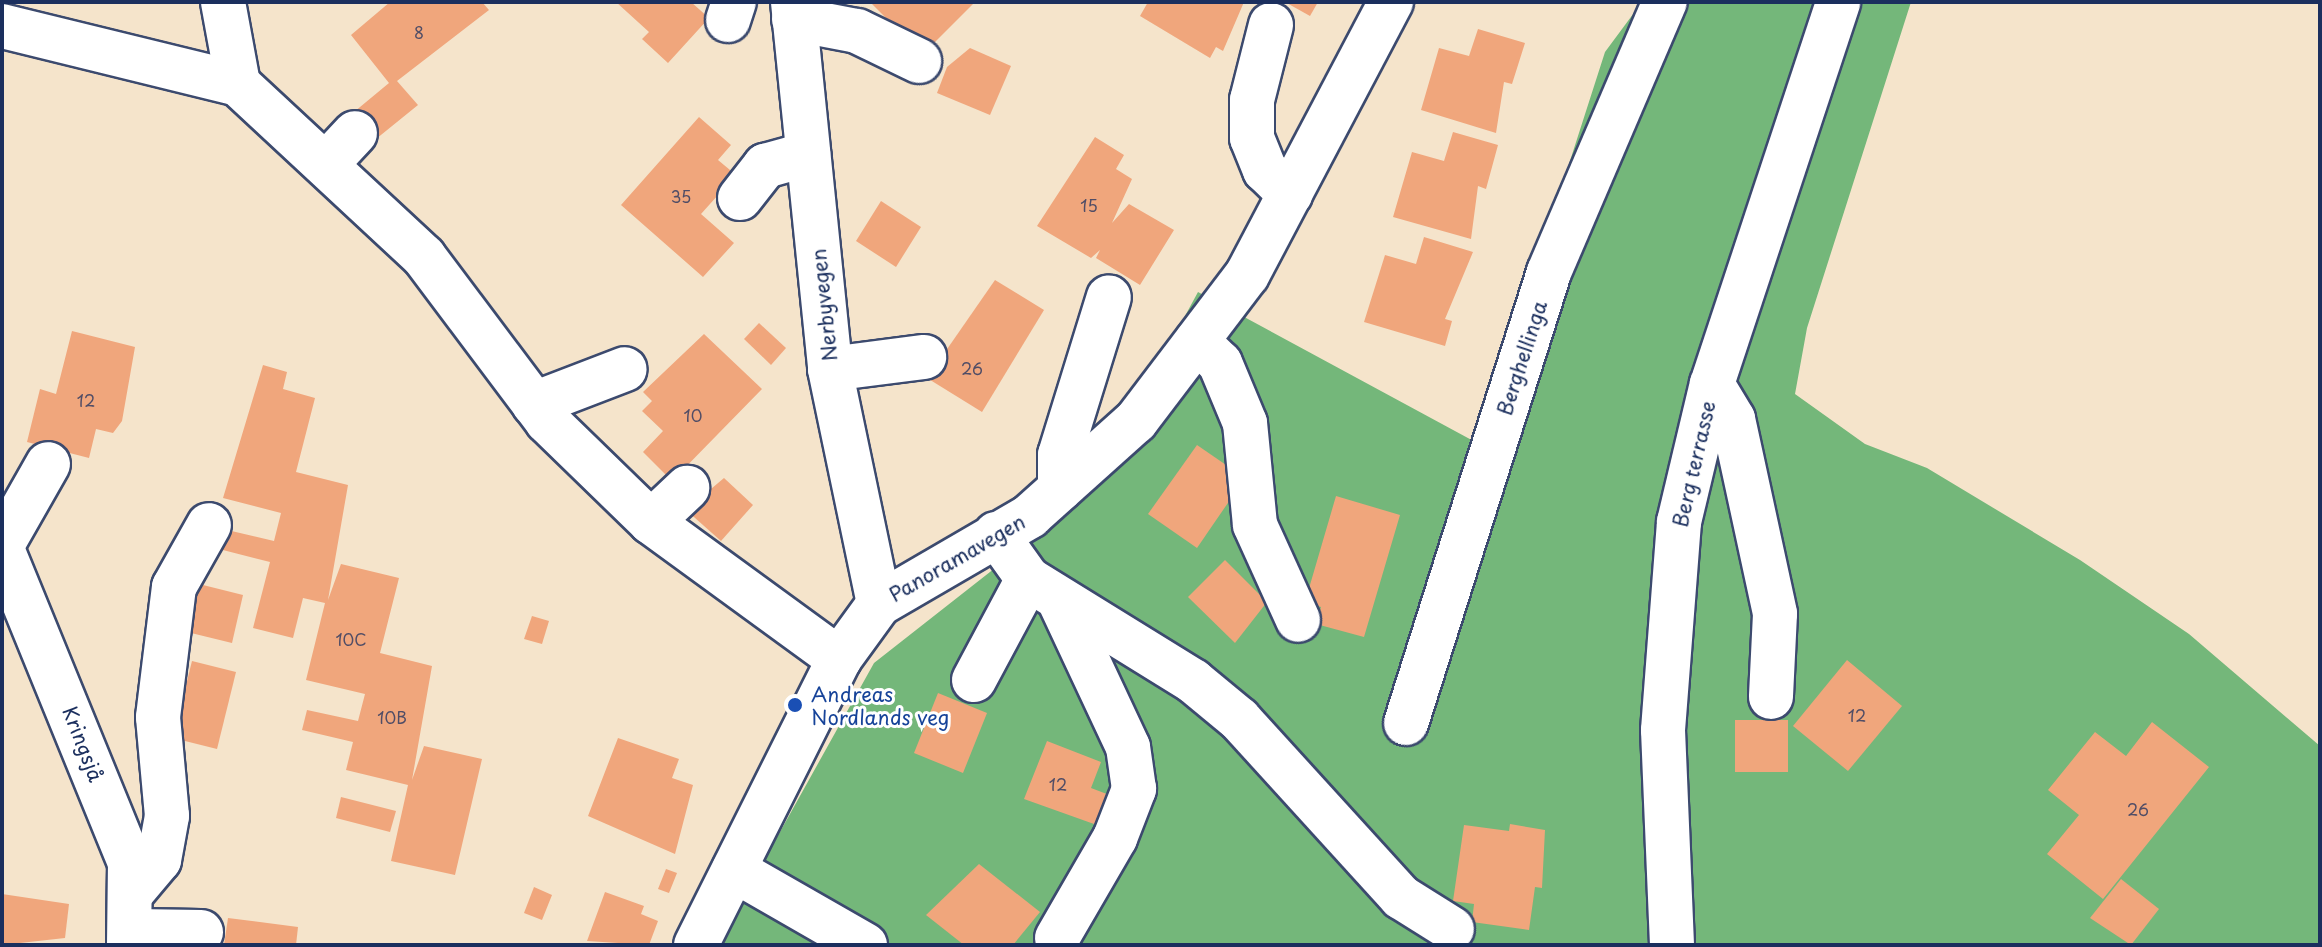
<!DOCTYPE html>
<html>
<head>
<meta charset="utf-8">
<style>
  body { margin:0 }
  #map { position:relative; width:2322px; height:947px; overflow:hidden; background:#f5e4cb; font-family:"Playpen Sans",sans-serif }
  div>[style] { position:absolute }
  .forest>* { inset:0; background:#74b77a }
  .building>* { inset:0; background:#f0a67c }
  .roads { filter:drop-shadow(2px 0 #3c4a6e) drop-shadow(-2px 0 #3c4a6e) drop-shadow(0 2px #3c4a6e) drop-shadow(0 -2px #3c4a6e) }
  .minor>* { height:44px; margin:-22px; padding:0 22px; transform-origin:22px; border-radius:22px; background:#fff }
  .dots>* { width:22px; height:22px; translate:-50% -50%; box-sizing:border-box; border:4px solid #fff; border-radius:50% }
  span { translate:-50% -50%; white-space:nowrap; text-align:center; line-height:1.15; -webkit-text-stroke:6px #fff; paint-order:stroke }
  .number-label { font-size:16px; color:#504d66 }
  .number-label span { -webkit-text-stroke-width:0 }
  .street-label { font-size:20px; color:#1b2f5e }
  .transit-label { font-size:20px; color:#164399 }
  .left { translate:0 -50%; text-align:left }
  .frame { position:absolute; inset:0; border:4px solid #1b2f5e; pointer-events:none }
</style>
</head>
<body>
<div id="map">
  <div class="forest">
    <i style="clip-path:polygon(1642px 2px,1911px 2px,1807px 328px,1795px 394px,1865px 444px,1927px 468px,2080px 560px,2189px 634px,2320px 746px,2320px 945px,717px 945px,874px 663px,1088px 495px,1198px 292px,1479px 444px,1605px 52px)"></i>
  </div>
  <div class="building">
    <i style="clip-path:polygon(390px 2px,482px 2px,489px 10px,397px 81px,418px 105px,376px 139px,354px 112px,389px 83px,351px 35px)"></i>
    <i style="clip-path:polygon(616px 2px,691px 2px,709px 18px,668px 63px,642px 39px,649px 32px)"></i>
    <i style="clip-path:polygon(870px 2px,975px 2px,931px 46px,915px 47px)"></i>
    <i style="clip-path:polygon(1148px 2px,1244px 2px,1223px 51px,1216px 47px,1210px 58px,1140px 16px)"></i>
    <i style="clip-path:polygon(1285px 2px,1318px 2px,1310px 16px)"></i>
    <i style="clip-path:polygon(1478px 29px,1525px 43px,1512px 84px,1504px 82px,1496px 133px,1421px 110px,1439px 48px,1469px 56px)"></i>
    <i style="clip-path:polygon(970px 48px,1011px 66px,990px 115px,937px 93px,947px 67px)"></i>
    <i style="clip-path:polygon(699px 117px,731px 145px,718px 160px,736px 175px,701px 214px,734px 243px,703px 277px,621px 205px)"></i>
    <i style="clip-path:polygon(1453px 132px,1498px 145px,1486px 189px,1478px 186px,1471px 239px,1393px 217px,1412px 152px,1444px 161px)"></i>
    <i style="clip-path:polygon(1095px 137px,1124px 155px,1116px 169px,1132px 179px,1112px 223px,1129px 204px,1174px 230px,1140px 285px,1096px 258px,1100px 250px,1091px 258px,1037px 226px)"></i>
    <i style="clip-path:polygon(881px 201px,921px 227px,896px 267px,856px 241px)"></i>
    <i style="clip-path:polygon(1424px 237px,1473px 252px,1445px 319px,1452px 321px,1445px 346px,1364px 322px,1385px 255px,1416px 264px)"></i>
    <i style="clip-path:polygon(995px 280px,1044px 310px,982px 412px,927px 378px)"></i>
    <i style="clip-path:polygon(759px 323px,786px 348px,771px 365px,744px 339px)"></i>
    <i style="clip-path:polygon(72px 331px,135px 347px,122px 421px,113px 433px,96px 429px,89px 458px,27px 442px,40px 389px,56px 394px)"></i>
    <i style="clip-path:polygon(704px 334px,762px 389px,672px 481px,643px 452px,663px 431px,642px 411px,652px 401px,643px 392px)"></i>
    <i style="clip-path:polygon(263px 365px,287px 372px,283px 389px,315px 398px,296px 472px,348px 485px,328px 600px,341px 564px,399px 578px,380px 653px,432px 666px,412px 780px,424px 746px,482px 759px,455px 875px,391px 861px,408px 785px,346px 770px,353px 742px,302px 730px,307px 710px,358px 721px,365px 694px,306px 680px,325px 603px,303px 598px,293px 638px,253px 628px,270px 562px,219px 549px,223px 529px,274px 541px,281px 513px,223px 498px)"></i>
    <i style="clip-path:polygon(1197px 445px,1245px 478px,1197px 548px,1148px 514px)"></i>
    <i style="clip-path:polygon(724px 478px,753px 505px,721px 541px,686px 510px)"></i>
    <i style="clip-path:polygon(1336px 496px,1400px 515px,1364px 637px,1316px 624px,1321px 607px,1305px 602px)"></i>
    <i style="clip-path:polygon(1225px 560px,1267px 602px,1235px 643px,1188px 597px)"></i>
    <i style="clip-path:polygon(199px 584px,243px 595px,232px 643px,187px 632px)"></i>
    <i style="clip-path:polygon(532px 616px,549px 621px,542px 644px,524px 639px)"></i>
    <i style="clip-path:polygon(1847px 660px,1902px 706px,1848px 771px,1793px 726px)"></i>
    <i style="clip-path:polygon(192px 661px,236px 672px,217px 749px,173px 738px)"></i>
    <i style="clip-path:polygon(938px 693px,987px 713px,963px 773px,914px 753px)"></i>
    <i style="clip-path:polygon(1735px 720px,1788px 720px,1788px 772px,1735px 772px)"></i>
    <i style="clip-path:polygon(2152px 722px,2209px 767px,2103px 899px,2047px 854px,2079px 815px,2048px 790px,2095px 732px,2126px 756px)"></i>
    <i style="clip-path:polygon(618px 738px,679px 759px,672px 778px,693px 785px,675px 854px,588px 816px)"></i>
    <i style="clip-path:polygon(1047px 741px,1101px 762px,1091px 788px,1120px 799px,1108px 829px,1024px 799px)"></i>
    <i style="clip-path:polygon(341px 797px,396px 811px,390px 832px,336px 818px)"></i>
    <i style="clip-path:polygon(1510px 824px,1545px 830px,1542px 888px,1535px 887px,1529px 930px,1472px 922px,1474px 904px,1453px 901px,1464px 825px,1509px 831px)"></i>
    <i style="clip-path:polygon(979px 864px,1040px 912px,1013px 945px,964px 945px,926px 915px)"></i>
    <i style="clip-path:polygon(666px 869px,677px 873px,669px 893px,658px 889px)"></i>
    <i style="clip-path:polygon(2121px 879px,2159px 909px,2131px 945px,2090px 918px)"></i>
    <i style="clip-path:polygon(534px 887px,552px 895px,542px 920px,524px 913px)"></i>
    <i style="clip-path:polygon(605px 892px,644px 906px,641px 914px,658px 921px,649px 945px,587px 941px)"></i>
    <i style="clip-path:polygon(2px 894px,69px 904px,65px 938px,2px 945px)"></i>
    <i style="clip-path:polygon(228px 918px,298px 927px,296px 945px,224px 945px)"></i>
  </div>
  <div class="roads">
    <div class="minor">
      <i style="left:223px;top:2px;width:83px;rotate:79.6deg"></i>
      <i style="left:793px;top:2px;width:369px;rotate:84.2deg"></i>
      <i style="left:830px;top:369px;width:240px;rotate:78.2deg"></i>
      <i style="left:794px;top:19px;width:64px;rotate:10.8deg"></i>
      <i style="left:857px;top:31px;width:69px;rotate:25.8deg"></i>
      <i style="left:728px;top:20px;width:19px;rotate:-72deg"></i>
      <i style="left:1271px;top:25px;width:77px;rotate:104.2deg"></i>
      <i style="left:1252px;top:100px;width:38px;rotate:90deg"></i>
      <i style="left:1252px;top:138px;width:35px;rotate:68deg"></i>
      <i style="left:1265px;top:170px;width:35px;rotate:44deg"></i>
      <i style="left:2px;top:26px;width:243px;rotate:13.8deg"></i>
      <i style="left:238px;top:84px;width:254px;rotate:42.9deg"></i>
      <i style="left:424px;top:257px;width:205px;rotate:53.1deg"></i>
      <i style="left:547px;top:421px;width:145px;rotate:44.2deg"></i>
      <i style="left:651px;top:522px;width:233px;rotate:36.1deg"></i>
      <i style="left:329px;top:161px;width:38px;rotate:-47deg"></i>
      <i style="left:740px;top:198px;width:41px;rotate:-52deg"></i>
      <i style="left:765px;top:166px;width:45px;rotate:-15.6deg"></i>
      <i style="left:1197px;top:341px;width:32px;rotate:44deg"></i>
      <i style="left:1220px;top:363px;width:65px;rotate:67.4deg"></i>
      <i style="left:1245px;top:423px;width:102px;rotate:84.4deg"></i>
      <i style="left:1255px;top:525px;width:104px;rotate:65.6deg"></i>
      <i style="left:830px;top:369px;width:95px;rotate:-7.3deg"></i>
      <i style="left:1712px;top:384px;width:41px;rotate:59deg"></i>
      <i style="left:1733px;top:419px;width:199px;rotate:77.8deg"></i>
      <i style="left:1775px;top:614px;width:83px;rotate:92.8deg"></i>
      <i style="left:534px;top:404px;width:97px;rotate:-21deg"></i>
      <i style="left:1060px;top:489px;width:34px;rotate:-90deg"></i>
      <i style="left:1060px;top:455px;width:165px;rotate:-72.8deg"></i>
      <i style="left:651px;top:522px;width:50px;rotate:-43.4deg"></i>
      <i style="left:996px;top:534px;width:55px;rotate:54.6deg"></i>
      <i style="left:1028px;top:579px;width:194px;rotate:31.7deg"></i>
      <i style="left:1193px;top:681px;width:60px;rotate:39.6deg"></i>
      <i style="left:1239px;top:719px;width:241px;rotate:47.7deg"></i>
      <i style="left:1401px;top:897px;width:60px;rotate:32.1deg"></i>
      <i style="left:2px;top:545px;width:93px;rotate:-60.4deg"></i>
      <i style="left:2px;top:549px;width:339px;rotate:67.8deg"></i>
      <i style="left:130px;top:863px;width:82px;rotate:90.7deg"></i>
      <i style="left:974px;top:680px;width:115px;rotate:-61.9deg"></i>
      <i style="left:1406px;top:723px;width:473px;rotate:-72.4deg"></i>
      <i style="left:1549px;top:272px;width:294px;rotate:-66.8deg"></i>
      <i style="left:734px;top:870px;width:151px;rotate:29.8deg"></i>
      <i style="left:132px;top:892px;width:42px;rotate:-49.8deg"></i>
      <i style="left:159px;top:860px;width:45px;rotate:-79.7deg"></i>
      <i style="left:167px;top:816px;width:99px;rotate:-95.2deg"></i>
      <i style="left:158px;top:717px;width:131px;rotate:-83deg"></i>
      <i style="left:174px;top:587px;width:71px;rotate:-60.6deg"></i>
      <i style="left:134px;top:931px;width:67px;rotate:0.9deg"></i>
      <i style="left:1057px;top:938px;width:116px;rotate:-59.9deg"></i>
      <i style="left:1115px;top:838px;width:53px;rotate:-68.8deg"></i>
      <i style="left:1134px;top:789px;width:42px;rotate:-98.1deg"></i>
      <i style="left:1128px;top:747px;width:158px;rotate:-115.1deg"></i>
      <i style="left:696px;top:945px;width:320px;rotate:-63.4deg"></i>
      <i style="left:839px;top:659px;width:68px;rotate:-54deg"></i>
      <i style="left:879px;top:604px;width:175px;rotate:-30.2deg"></i>
      <i style="left:1030px;top:516px;width:142px;rotate:-41.9deg"></i>
      <i style="left:1136px;top:421px;width:183px;rotate:-52.8deg"></i>
      <i style="left:1247px;top:275px;width:309px;rotate:-62.2deg"></i>
      <i style="left:1672px;top:945px;width:215px;rotate:-92.4deg"></i>
      <i style="left:1663px;top:730px;width:209px;rotate:-85.6deg"></i>
      <i style="left:1679px;top:522px;width:142px;rotate:-76.6deg"></i>
      <i style="left:1712px;top:384px;width:402px;rotate:-71.7deg"></i>
    </div>
  </div>
  <div class="dots">
    <i style="left:795px;top:705px;background:#1a4fb4"></i>
  </div>
  <div class="number-label">
    <span style="left:419px;top:32px">8</span>
    <span style="left:681px;top:196px">35</span>
    <span style="left:1089px;top:205px">15</span>
    <span style="left:972px;top:368px">26</span>
    <span style="left:86px;top:400px">12</span>
    <span style="left:693px;top:415px">10</span>
    <span style="left:351px;top:639px">10C</span>
    <span style="left:1857px;top:715px">12</span>
    <span style="left:392px;top:717px">10B</span>
    <span style="left:1058px;top:784px">12</span>
    <span style="left:2138px;top:809px">26</span>
  </div>
  <div class="street-label">
    <span style="left:824px;top:305px;rotate:-96deg">Nerbyvegen</span>
    <span style="left:1522px;top:358px;rotate:-72deg">Berghellinga</span>
    <span style="left:1694px;top:464px;rotate:-77deg">Berg terrasse</span>
    <span style="left:957px;top:558px;rotate:-30deg">Panoramavegen</span>
    <span style="left:83px;top:744px;rotate:69deg">Kringsjå</span>
  </div>
  <div class="transit-label">
    <span class="left" style="left:811px;top:706px">Andreas<br>Nordlands veg</span>
  </div>
  <div class="frame"></div>
</div>
</body>
</html>
